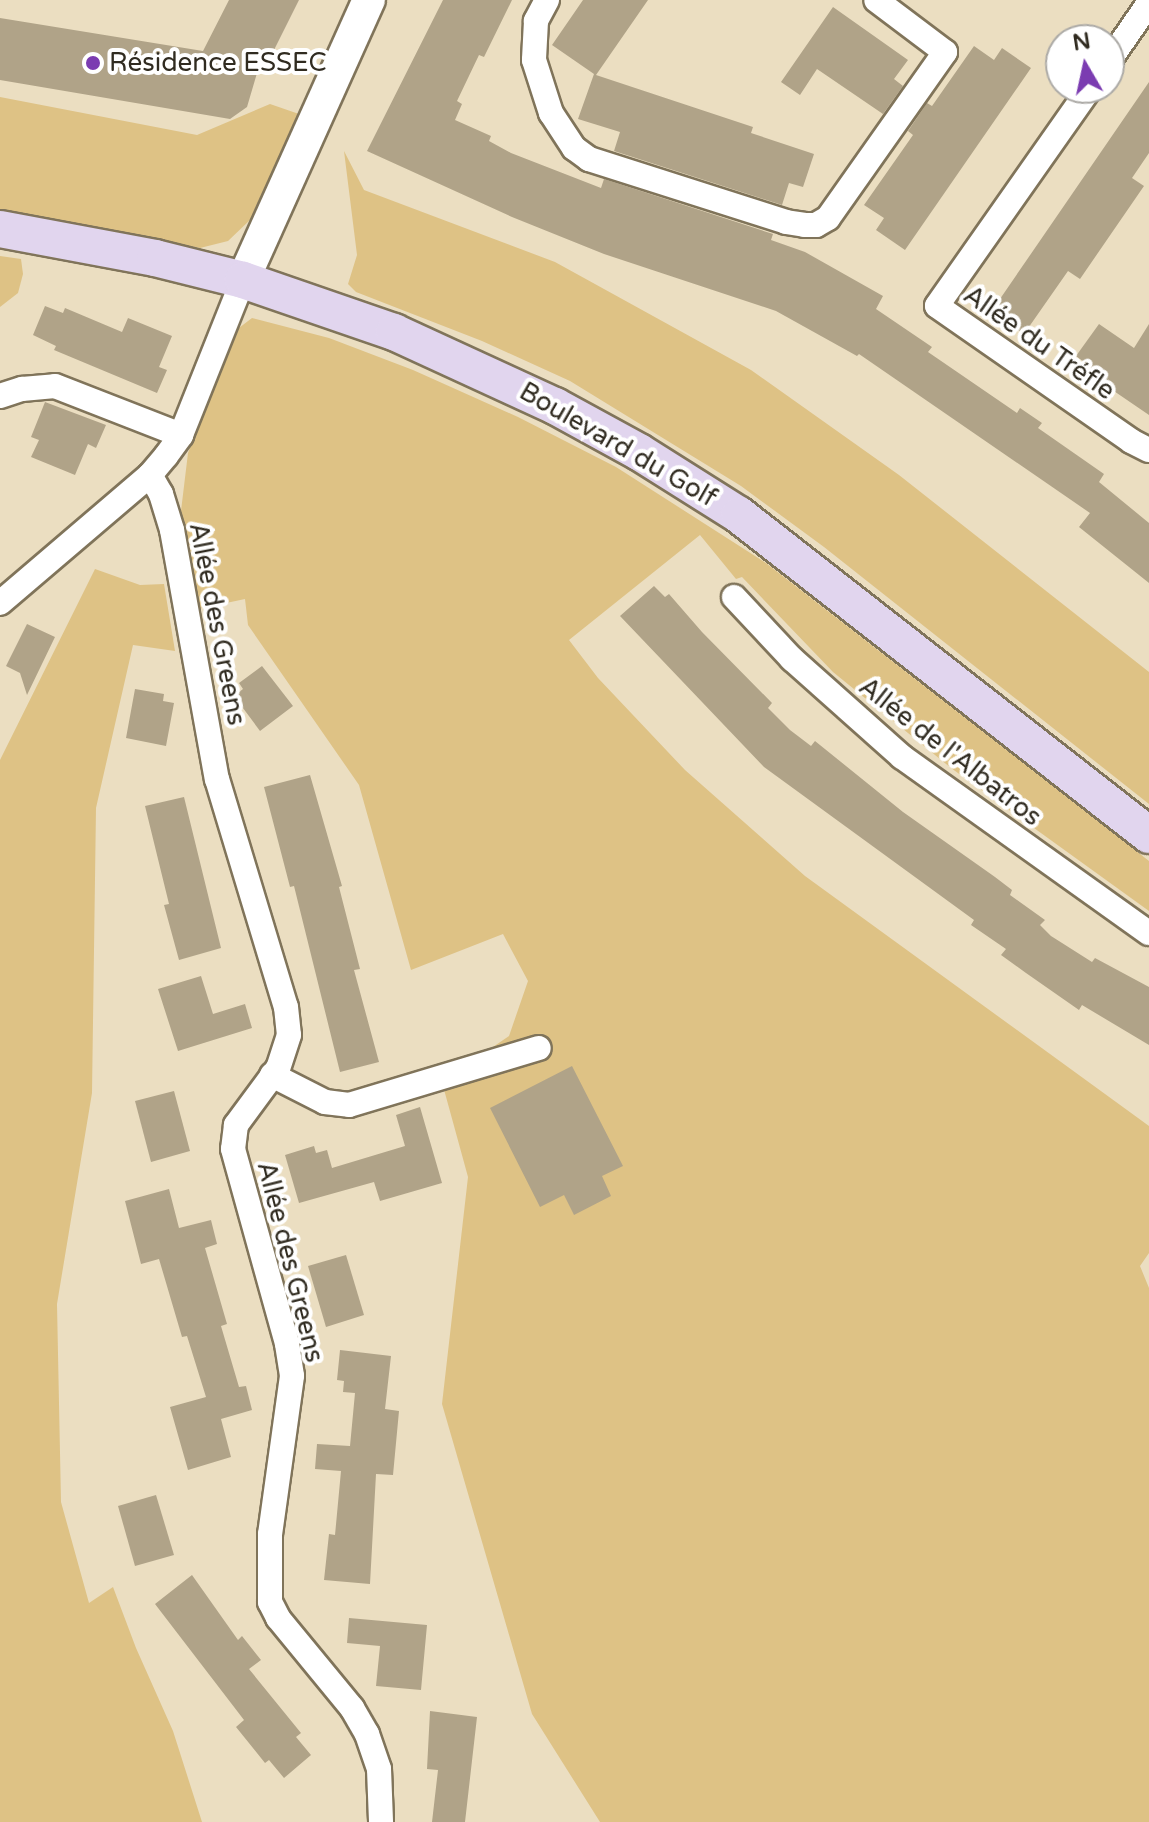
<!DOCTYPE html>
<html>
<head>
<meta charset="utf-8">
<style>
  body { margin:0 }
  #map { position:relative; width:1149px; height:1822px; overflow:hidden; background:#ebdec1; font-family:"Varela Round",sans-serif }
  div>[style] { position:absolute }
  .green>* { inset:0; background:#dec285 }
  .building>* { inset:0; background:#b0a388 }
  .roads { filter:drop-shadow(2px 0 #80745a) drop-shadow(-2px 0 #80745a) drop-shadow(0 2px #80745a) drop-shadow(0 -2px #80745a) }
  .minor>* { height:24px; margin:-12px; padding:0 12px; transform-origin:12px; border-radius:12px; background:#fff }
  .tertiary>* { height:32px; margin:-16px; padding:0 16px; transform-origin:16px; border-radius:16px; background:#fff }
  .secondary>* { height:36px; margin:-18px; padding:0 18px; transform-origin:18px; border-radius:18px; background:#e1d5ee }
  .dots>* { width:22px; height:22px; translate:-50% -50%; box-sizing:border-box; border:4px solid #fff; border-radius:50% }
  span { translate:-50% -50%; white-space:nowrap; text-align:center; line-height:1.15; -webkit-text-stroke:8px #fff; paint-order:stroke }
  .poi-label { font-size:26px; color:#302b20 }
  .left { translate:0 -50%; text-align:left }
  .street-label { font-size:26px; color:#302b20 }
  .north { position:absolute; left:1045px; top:24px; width:80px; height:80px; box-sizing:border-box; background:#fff; border:2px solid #acaaa6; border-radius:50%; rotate:351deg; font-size:22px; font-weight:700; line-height:32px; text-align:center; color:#302b20 }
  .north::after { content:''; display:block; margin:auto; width:28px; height:36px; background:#7b3cb1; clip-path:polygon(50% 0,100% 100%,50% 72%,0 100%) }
</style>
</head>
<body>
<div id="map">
  <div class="green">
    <i style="clip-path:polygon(0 97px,197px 135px,270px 104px,299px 114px,251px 219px,228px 241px,200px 248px,0 213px)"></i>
    <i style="clip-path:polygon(344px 151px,364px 190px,555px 262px,751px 370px,899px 475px,1149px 672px,1149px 804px,824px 547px,741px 486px,570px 381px,482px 341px,356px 292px,348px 284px,357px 255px)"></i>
    <i style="clip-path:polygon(0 256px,21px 259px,23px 274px,18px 293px,0 307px)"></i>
    <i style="clip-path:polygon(252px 318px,329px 338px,413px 370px,518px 417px,616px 467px,766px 563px,1149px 861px,1149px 911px,951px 768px,833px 672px,742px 577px,736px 579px,700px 535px,569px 640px,598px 678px,685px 770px,805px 876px,1149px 1126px,1149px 1253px,1140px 1266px,1149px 1288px,1149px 1822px,600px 1822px,532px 1714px,442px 1404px,468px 1177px,437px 1064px,490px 1049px,509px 1036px,528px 981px,503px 934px,411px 970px,359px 785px,248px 625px,245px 599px,198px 609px,181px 511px,188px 453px,227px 348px,235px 331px)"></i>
    <i style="clip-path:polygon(95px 569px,140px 585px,164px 584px,175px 651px,133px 645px,96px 808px,92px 1093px,57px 1304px,61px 1502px,89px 1603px,113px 1587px,136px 1648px,173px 1731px,202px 1822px,0 1822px,0 760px)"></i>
  </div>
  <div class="building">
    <i style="clip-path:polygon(229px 0,299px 0,266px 66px,260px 63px,247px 107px,230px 119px,0 80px,0 18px,203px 51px)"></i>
    <i style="clip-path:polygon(443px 0,512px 0,484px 57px,479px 55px,457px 101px,462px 104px,455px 120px,491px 136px,489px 141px,511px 153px,601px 188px,604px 179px,773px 234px,771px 240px,805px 252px,883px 296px,876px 309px,932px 347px,928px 352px,1017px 413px,1020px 408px,1042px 423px,1038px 428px,1104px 474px,1099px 482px,1149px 523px,1149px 583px,1079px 527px,1090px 513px,859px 354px,857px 356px,776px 311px,604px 254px,512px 217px,367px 151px)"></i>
    <i style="clip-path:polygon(583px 0,648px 0,596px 75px,753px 127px,751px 133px,814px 154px,803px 187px,789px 183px,782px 205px,614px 151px,620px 132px,578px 119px,594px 74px,552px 45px)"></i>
    <i style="clip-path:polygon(833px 7px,908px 60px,894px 79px,903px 86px,883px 114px,817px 69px,800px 95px,781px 82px)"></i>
    <i style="clip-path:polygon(974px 46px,994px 60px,1002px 48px,1031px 68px,905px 250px,876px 230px,884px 218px,864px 205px,913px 135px,908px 131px,927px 103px,932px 106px)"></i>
    <i style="clip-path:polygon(1149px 82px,1149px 153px,1132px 178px,1144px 186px,1080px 279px,1068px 271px,1024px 334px,991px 312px)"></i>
    <i style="clip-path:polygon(45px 306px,63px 313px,65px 308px,122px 332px,128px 318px,172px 336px,159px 367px,167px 370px,157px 393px,54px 350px,56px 346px,33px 335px)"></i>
    <i style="clip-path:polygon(1099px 324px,1134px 348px,1149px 324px,1149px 415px,1086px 372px,1089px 366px,1076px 356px)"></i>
    <i style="clip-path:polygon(45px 402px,106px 425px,96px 448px,88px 444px,75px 475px,31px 457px,39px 440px,31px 437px)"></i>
    <i style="clip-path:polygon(654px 586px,665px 597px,669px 594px,702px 632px,772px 703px,768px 708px,790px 730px,811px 746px,815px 741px,903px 812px,995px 877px,1012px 890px,1010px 895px,1045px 920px,1040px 925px,1051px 936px,1092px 962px,1095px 958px,1149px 987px,1149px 1045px,1082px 1005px,1079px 1010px,1026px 973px,1001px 955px,1006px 949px,971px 925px,974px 920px,764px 767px,620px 616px)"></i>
    <i style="clip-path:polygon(27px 624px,55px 637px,27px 695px,20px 673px,6px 666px)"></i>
    <i style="clip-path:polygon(262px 666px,293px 706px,260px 731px,234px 696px,243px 689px,239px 683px)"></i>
    <i style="clip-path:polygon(135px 689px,164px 694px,163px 701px,174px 703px,166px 746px,126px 738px)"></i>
    <i style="clip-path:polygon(310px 775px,342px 886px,339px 887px,360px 969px,354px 970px,379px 1062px,340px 1072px,294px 886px,290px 887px,264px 787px)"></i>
    <i style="clip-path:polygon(184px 797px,221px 948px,179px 960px,164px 905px,169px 904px,145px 806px)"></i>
    <i style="clip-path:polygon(201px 976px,213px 1014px,245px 1004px,252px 1028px,178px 1051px,158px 989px)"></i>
    <i style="clip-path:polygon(572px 1066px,623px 1166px,602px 1176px,611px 1196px,574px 1215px,564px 1195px,540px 1207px,490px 1108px)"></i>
    <i style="clip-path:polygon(174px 1091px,190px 1151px,151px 1162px,135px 1101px)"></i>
    <i style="clip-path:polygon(420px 1107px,442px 1183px,380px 1201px,374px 1182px,299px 1203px,285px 1155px,314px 1146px,316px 1153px,327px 1150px,332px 1168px,405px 1146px,396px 1115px)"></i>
    <i style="clip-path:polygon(169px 1189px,179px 1228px,211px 1220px,217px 1244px,205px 1248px,227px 1324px,221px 1326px,239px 1387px,246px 1386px,252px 1410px,221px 1419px,231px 1457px,188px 1470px,170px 1407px,206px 1397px,187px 1336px,182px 1337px,159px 1259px,141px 1264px,125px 1201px)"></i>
    <i style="clip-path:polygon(346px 1255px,364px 1315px,326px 1327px,308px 1266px)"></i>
    <i style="clip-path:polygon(340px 1350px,391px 1356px,385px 1409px,399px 1411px,393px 1475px,376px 1474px,370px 1584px,324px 1580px,329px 1534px,335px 1535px,341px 1471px,315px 1469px,317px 1444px,350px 1446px,355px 1393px,343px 1392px,344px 1381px,337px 1380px)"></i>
    <i style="clip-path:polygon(156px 1495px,174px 1555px,135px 1566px,118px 1506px)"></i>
    <i style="clip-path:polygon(192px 1575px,238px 1640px,242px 1636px,261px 1660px,249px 1669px,301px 1733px,296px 1737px,311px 1755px,284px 1778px,269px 1760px,265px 1763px,236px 1727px,244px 1720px,155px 1604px)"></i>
    <i style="clip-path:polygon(349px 1618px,427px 1625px,421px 1690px,376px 1686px,380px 1646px,347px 1643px)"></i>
    <i style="clip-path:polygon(430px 1711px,477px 1717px,465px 1822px,432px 1822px,438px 1770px,427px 1769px)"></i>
  </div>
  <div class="roads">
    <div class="minor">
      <i style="left:547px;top:0;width:24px;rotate:118deg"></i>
      <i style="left:536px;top:21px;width:39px;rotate:93deg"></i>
      <i style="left:534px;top:60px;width:56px;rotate:72.2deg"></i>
      <i style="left:551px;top:113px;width:42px;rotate:56.7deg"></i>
      <i style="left:574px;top:148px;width:19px;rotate:36deg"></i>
      <i style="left:589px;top:159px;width:207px;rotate:17.7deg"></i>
      <i style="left:786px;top:222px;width:19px;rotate:9deg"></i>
      <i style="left:805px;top:225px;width:11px"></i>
      <i style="left:816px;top:225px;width:14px;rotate:-30deg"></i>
      <i style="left:828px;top:218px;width:203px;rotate:-54.8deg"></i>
      <i style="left:945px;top:52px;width:86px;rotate:-143deg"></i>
      <i style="left:1109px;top:61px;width:70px;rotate:-55.4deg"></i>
      <i style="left:1090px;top:88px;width:266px;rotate:125.1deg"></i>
      <i style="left:937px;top:306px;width:236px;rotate:34.8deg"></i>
      <i style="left:1131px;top:441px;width:20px;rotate:27deg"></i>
      <i style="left:0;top:396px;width:23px;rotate:-18deg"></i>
      <i style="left:22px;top:389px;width:33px;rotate:-5deg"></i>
      <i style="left:55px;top:386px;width:135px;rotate:21.3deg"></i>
      <i style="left:150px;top:475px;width:22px;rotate:60deg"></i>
      <i style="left:161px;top:494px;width:38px;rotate:73deg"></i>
      <i style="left:172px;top:530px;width:253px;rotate:79.8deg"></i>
      <i style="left:217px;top:779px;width:238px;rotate:73.2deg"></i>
      <i style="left:286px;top:1007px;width:28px;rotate:84deg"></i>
      <i style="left:289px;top:1035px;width:35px;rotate:108deg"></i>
      <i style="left:278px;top:1068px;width:71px;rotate:126.4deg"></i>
      <i style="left:236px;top:1125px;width:24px;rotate:97deg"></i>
      <i style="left:233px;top:1149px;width:202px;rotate:74.5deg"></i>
      <i style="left:287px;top:1344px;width:32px;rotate:81deg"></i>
      <i style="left:292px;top:1376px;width:160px;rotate:97.9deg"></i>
      <i style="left:270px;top:1534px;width:68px;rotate:90deg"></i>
      <i style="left:270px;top:1602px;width:18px;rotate:63deg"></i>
      <i style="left:278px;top:1618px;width:117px;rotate:50.6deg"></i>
      <i style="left:352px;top:1708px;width:30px;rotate:60deg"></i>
      <i style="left:367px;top:1734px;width:37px;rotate:71deg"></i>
      <i style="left:379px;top:1769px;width:53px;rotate:87.8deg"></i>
      <i style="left:734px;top:597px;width:85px;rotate:46.9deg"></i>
      <i style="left:792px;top:659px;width:147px;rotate:41.7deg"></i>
      <i style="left:902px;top:757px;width:303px;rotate:35.5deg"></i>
      <i style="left:0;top:603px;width:197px;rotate:-40.5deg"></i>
      <i style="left:150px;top:475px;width:25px;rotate:-50deg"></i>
      <i style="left:166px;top:456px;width:26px;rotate:-54deg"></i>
      <i style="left:181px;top:435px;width:167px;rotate:-68.2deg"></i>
      <i style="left:272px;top:1075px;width:59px;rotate:27deg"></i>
      <i style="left:325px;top:1102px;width:24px;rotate:7deg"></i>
      <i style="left:349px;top:1105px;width:198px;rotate:-16.7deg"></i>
    </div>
    <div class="tertiary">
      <i style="left:243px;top:280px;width:307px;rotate:-65.8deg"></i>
    </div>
    <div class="secondary">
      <i style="left:0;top:229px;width:158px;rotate:10.6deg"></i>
      <i style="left:155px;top:258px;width:91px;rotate:14deg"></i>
      <i style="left:243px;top:280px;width:160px;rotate:19deg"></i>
      <i style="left:394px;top:332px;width:177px;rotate:24.7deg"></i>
      <i style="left:555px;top:406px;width:96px;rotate:28.7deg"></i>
      <i style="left:639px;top:452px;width:118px;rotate:32.2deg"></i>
      <i style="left:739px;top:515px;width:520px;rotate:37.97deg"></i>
    </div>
  </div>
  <div class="dots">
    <i style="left:93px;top:63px;background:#7b3cb1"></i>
  </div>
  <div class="poi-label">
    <span class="left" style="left:109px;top:63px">Résidence ESSEC</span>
  </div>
  <div class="street-label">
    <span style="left:1039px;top:343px;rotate:35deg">Allée du Tréfle</span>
    <span style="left:618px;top:445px;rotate:30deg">Boulevard du Golf</span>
    <span style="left:217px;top:624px;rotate:79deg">Allée des Greens</span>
    <span style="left:950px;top:752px;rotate:38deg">Allée de l'Albatros</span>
    <span style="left:290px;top:1262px;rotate:76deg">Allée des Greens</span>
  </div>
  <div class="north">N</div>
</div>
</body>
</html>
